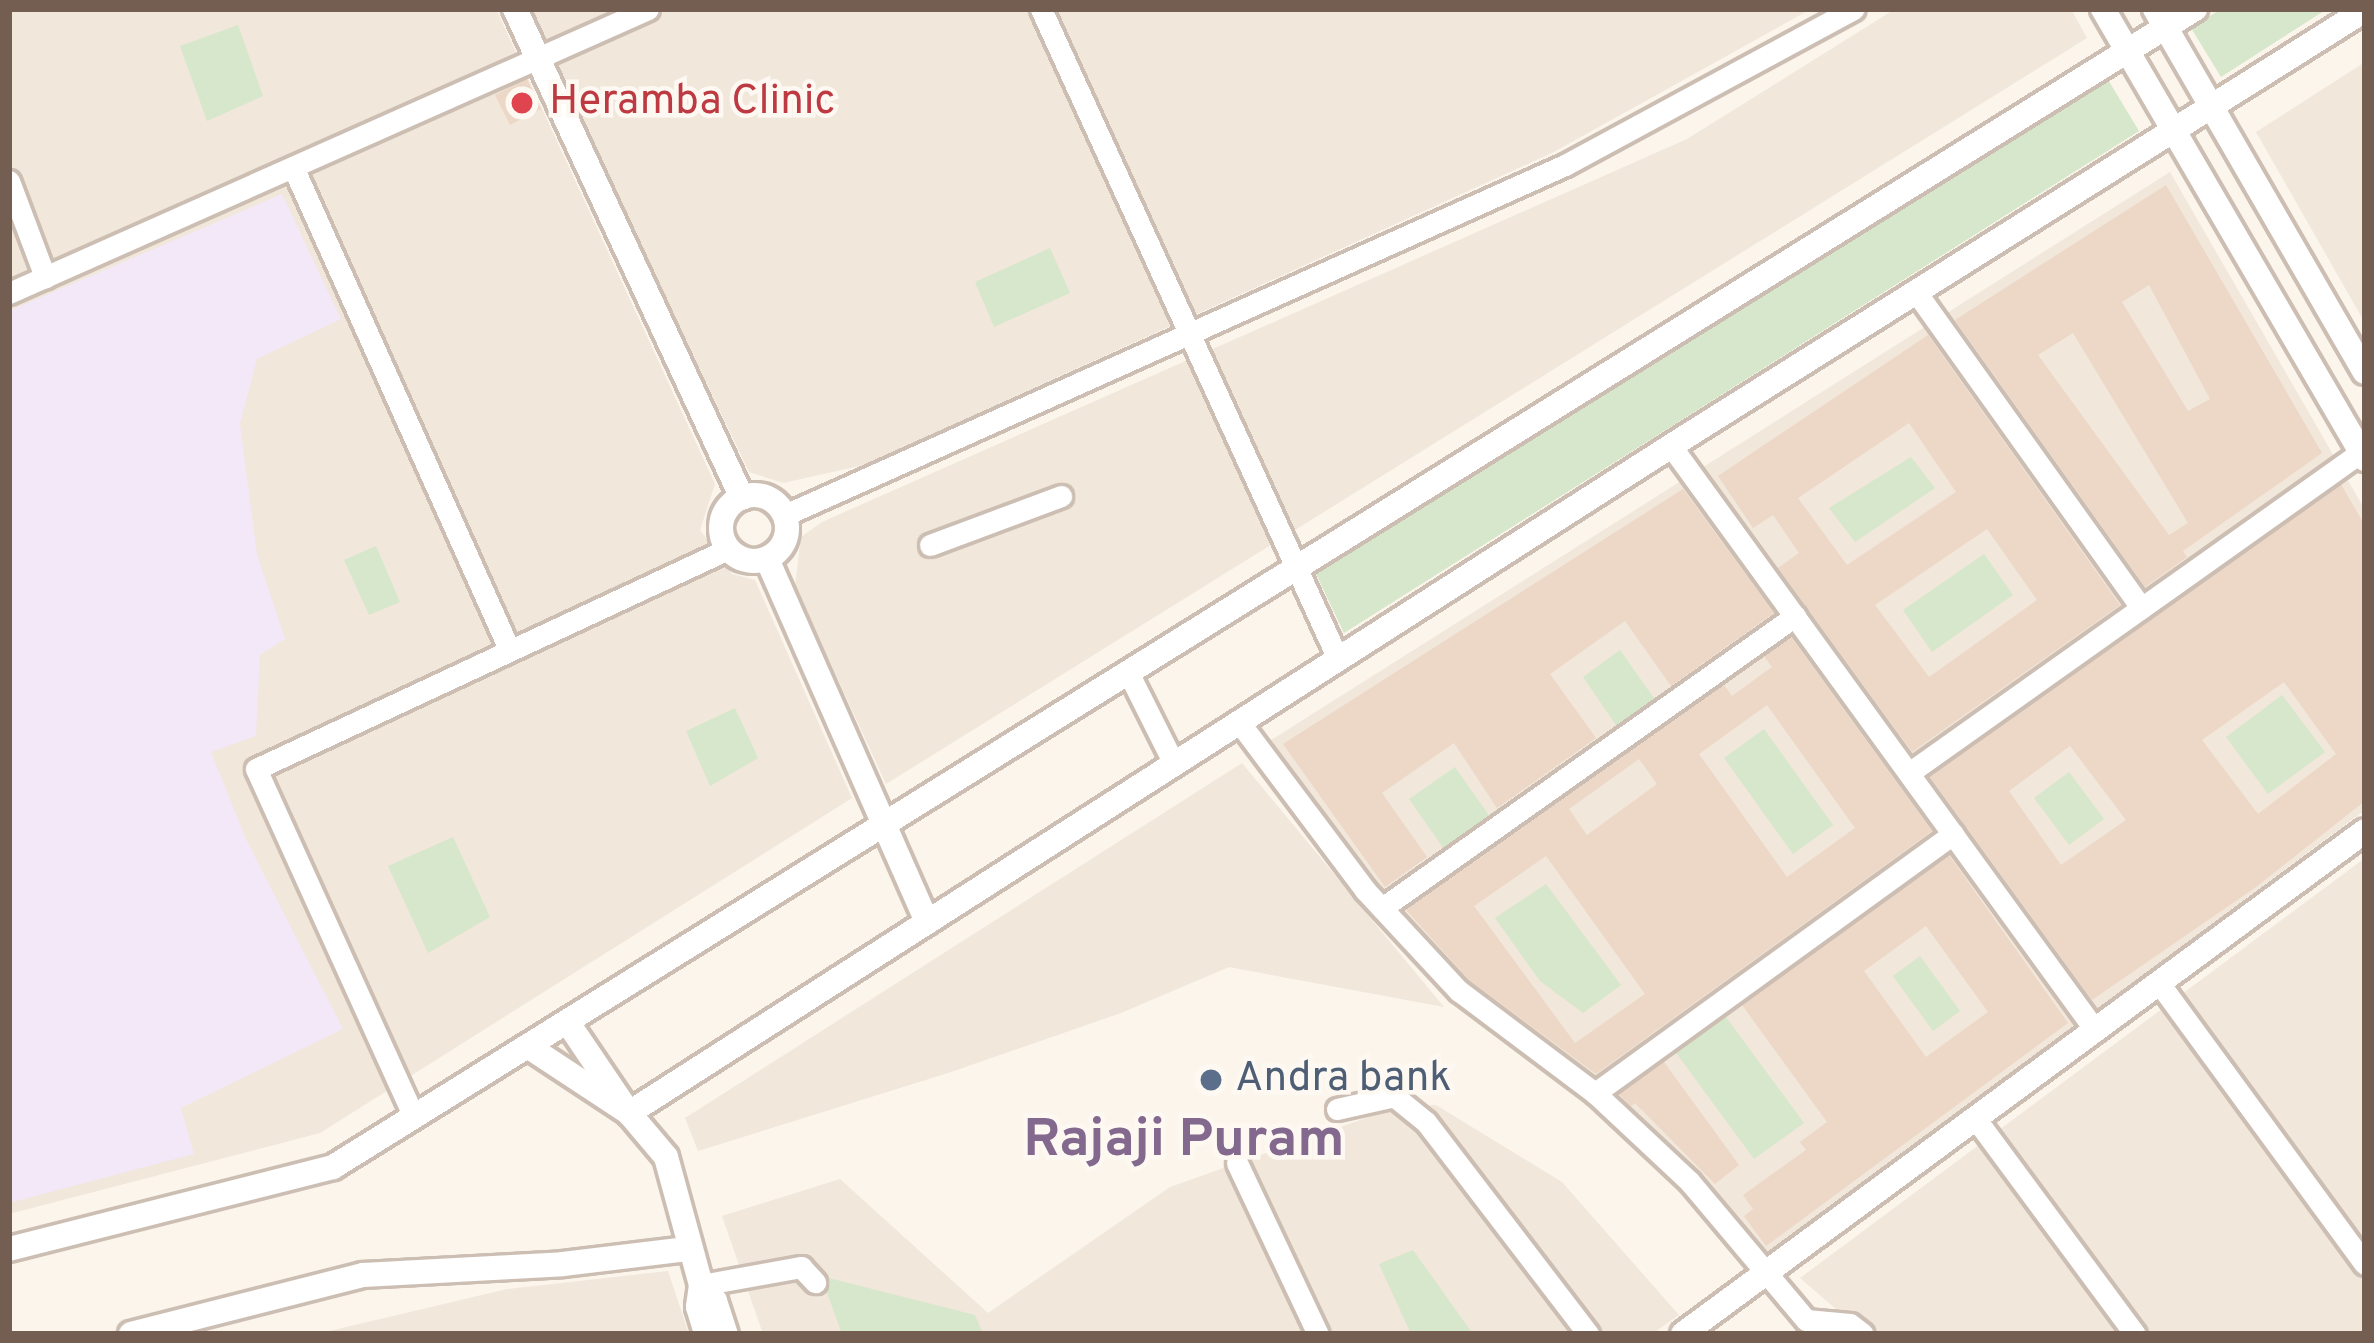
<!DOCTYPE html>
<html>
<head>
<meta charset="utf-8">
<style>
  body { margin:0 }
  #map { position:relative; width:2374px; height:1343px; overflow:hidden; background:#fbf5ec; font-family:Overpass,sans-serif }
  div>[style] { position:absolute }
  .residential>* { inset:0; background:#f1e7db }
  .education>* { inset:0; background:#f2e8f7 }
  .green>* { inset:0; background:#d6e7cb }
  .building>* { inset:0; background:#edd7c7 }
  .roads { filter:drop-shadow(3px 0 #ccbeb2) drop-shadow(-3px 0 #ccbeb2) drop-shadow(0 3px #ccbeb2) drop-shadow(0 -3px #ccbeb2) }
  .minor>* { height:21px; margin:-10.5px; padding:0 10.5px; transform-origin:10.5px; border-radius:10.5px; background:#fff }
  .tertiary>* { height:24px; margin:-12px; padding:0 12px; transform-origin:12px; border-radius:12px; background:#fff }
  .tertiary>.ring { margin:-12px; padding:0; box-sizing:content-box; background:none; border:24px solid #fff; border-radius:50% }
  .dots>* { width:33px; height:33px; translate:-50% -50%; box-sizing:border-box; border:6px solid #fdf9f2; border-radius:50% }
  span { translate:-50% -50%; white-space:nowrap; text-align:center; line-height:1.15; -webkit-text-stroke:9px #fdf9f2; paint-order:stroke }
  .health-label { font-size:42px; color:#be3a42 }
  .left { translate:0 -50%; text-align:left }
  .service-label { font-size:42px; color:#4e5e75 }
  .district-label { font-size:54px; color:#83698e; font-weight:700 }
  .frame { position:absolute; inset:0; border:12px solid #735e51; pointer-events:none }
</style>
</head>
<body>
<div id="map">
  <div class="residential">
    <i style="clip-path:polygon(9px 9px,496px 9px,715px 484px,700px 530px,732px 574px,755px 580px,852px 798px,320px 1133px,9px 1214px)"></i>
    <i style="clip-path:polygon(528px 9px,1811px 9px,1552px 153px,864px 465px,783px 483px,749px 472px)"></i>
    <i style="clip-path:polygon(1895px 9px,2071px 9px,2087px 38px,886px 784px,795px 586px,801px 537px,822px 522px,1687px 139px)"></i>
    <i style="clip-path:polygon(2365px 62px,2365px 323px,2256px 132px)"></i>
    <i style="clip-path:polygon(2170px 172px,2365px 510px,2365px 810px,1767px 1254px,1654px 1131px,1464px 985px,1378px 892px,1268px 742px)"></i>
    <i style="clip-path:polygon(1242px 763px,1444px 1007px,1229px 967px,1121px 1013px,948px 1073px,698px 1151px,685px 1118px)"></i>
    <i style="clip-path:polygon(2365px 858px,2365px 1334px,1865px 1334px,1800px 1278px)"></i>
    <i style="clip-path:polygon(1436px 1105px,1562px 1182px,1679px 1315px,1652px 1334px,763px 1334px,722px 1216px,840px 1179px,988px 1313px,1170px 1187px,1400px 1106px)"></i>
    <i style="clip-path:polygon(668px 1271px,689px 1334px,317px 1334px,507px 1289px)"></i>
  </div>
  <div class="education">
    <i style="clip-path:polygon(282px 194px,341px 319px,257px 359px,240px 424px,257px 554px,285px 639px,260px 655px,256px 736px,211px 752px,246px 839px,343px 1029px,181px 1108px,194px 1154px,9px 1203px,9px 311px)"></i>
  </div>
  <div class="green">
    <i style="clip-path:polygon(2221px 9px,2327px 9px,2221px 77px,2191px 28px)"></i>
    <i style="clip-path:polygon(238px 25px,263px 96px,207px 121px,180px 46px)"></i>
    <i style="clip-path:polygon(2107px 78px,2139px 131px,1344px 633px,1316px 574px)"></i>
    <i style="clip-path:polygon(1050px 248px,1070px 293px,994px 327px,975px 282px)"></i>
    <i style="clip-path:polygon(1911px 457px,1935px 488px,1855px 542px,1829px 508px)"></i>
    <i style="clip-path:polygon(376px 546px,400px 602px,369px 615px,344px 560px)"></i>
    <i style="clip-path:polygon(1984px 554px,2013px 595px,1932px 652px,1903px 610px)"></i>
    <i style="clip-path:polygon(1620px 650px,1656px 701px,1618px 728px,1583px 677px)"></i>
    <i style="clip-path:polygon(2282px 695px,2325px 752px,2268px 794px,2226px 737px)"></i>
    <i style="clip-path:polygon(735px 708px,758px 758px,710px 786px,686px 731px)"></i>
    <i style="clip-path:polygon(1764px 729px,1833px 825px,1793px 854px,1724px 758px)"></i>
    <i style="clip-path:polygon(1455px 767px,1490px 817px,1444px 849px,1409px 799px)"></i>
    <i style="clip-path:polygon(2069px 772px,2104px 819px,2069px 845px,2034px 798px)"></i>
    <i style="clip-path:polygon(453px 837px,490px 917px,428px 953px,388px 866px)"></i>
    <i style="clip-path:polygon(1546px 884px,1621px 985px,1583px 1013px,1540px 981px,1495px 918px)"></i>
    <i style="clip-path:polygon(1920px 956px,1960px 1011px,1933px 1031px,1893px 976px)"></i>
    <i style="clip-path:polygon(1723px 1013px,1804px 1123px,1754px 1159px,1674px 1050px)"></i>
    <i style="clip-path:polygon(1413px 1250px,1473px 1334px,1411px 1334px,1379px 1264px)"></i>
    <i style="clip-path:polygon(821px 1276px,975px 1315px,983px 1334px,842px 1334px)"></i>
  </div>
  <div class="building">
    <i style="clip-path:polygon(527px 79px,541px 109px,510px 125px,495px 95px)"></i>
    <i style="clip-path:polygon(evenodd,2166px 185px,2322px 453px,2183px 551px,2187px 557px,2145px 587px,1955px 320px,2166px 185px,2149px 285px,2210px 399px,2188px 411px,2122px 302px,2149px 285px,2166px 185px,2073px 333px,2188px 523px,2169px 535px,2038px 355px,2073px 333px)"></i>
    <i style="clip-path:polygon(evenodd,1928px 335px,2120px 605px,1912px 752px,1778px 568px,1799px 553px,1773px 515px,1753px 528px,1718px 476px,1928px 335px,1909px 423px,1956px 492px,1847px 565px,1798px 498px,1909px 423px,1928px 335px,1987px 529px,2037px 600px,1929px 677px,1875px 605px,1987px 529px)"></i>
    <i style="clip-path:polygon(evenodd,2341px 484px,2365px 526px,2365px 801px,2256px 887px,2092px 1000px,1930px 777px,2341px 484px,2284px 682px,2336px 754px,2258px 814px,2202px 740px,2284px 682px,2341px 484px,2070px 746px,2126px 820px,2061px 865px,2009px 791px,2070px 746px)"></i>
    <i style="clip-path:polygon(1683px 489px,1774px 613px,1671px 686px,1625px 621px,1550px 674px,1596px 738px,1497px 808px,1454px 743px,1382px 793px,1427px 857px,1385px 887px,1283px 744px)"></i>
    <i style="clip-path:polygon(evenodd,1791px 637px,1932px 831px,1596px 1074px,1469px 980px,1406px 910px,1724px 685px,1732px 696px,1772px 667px,1764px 656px,1791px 637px,1767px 705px,1855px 828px,1787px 877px,1699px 754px,1767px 705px,1791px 637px,1639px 759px,1657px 784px,1587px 835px,1569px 809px,1639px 759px,1791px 637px,1546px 856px,1645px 994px,1575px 1043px,1474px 906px,1546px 856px)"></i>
    <i style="clip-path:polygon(evenodd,1949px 855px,2068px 1023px,1766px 1246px,1744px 1216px,1753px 1209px,1743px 1195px,1806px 1150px,1800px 1142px,1827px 1122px,1742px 1005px,1949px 855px,1926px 926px,1988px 1012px,1926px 1057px,1864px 971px,1926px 926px)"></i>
    <i style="clip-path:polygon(1664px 1062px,1739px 1165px,1715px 1184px,1635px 1103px,1631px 1106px,1619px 1094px)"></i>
  </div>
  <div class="roads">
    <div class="minor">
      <i style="left:1041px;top:9px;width:715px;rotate:65.44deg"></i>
      <i style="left:293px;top:167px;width:528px;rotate:65.86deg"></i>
      <i style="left:9px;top:181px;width:103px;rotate:69.4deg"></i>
      <i style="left:1916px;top:292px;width:388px;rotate:54.5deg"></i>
      <i style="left:9px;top:293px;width:699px;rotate:-23.96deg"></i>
      <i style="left:1671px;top:446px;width:722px;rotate:54.02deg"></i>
      <i style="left:785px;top:515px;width:855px;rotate:-24.17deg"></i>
      <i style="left:1565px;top:165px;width:328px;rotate:-28.4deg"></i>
      <i style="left:930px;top:545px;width:140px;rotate:-20.5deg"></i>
      <i style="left:1129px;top:674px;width:101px;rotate:63.4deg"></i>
      <i style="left:1239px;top:722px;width:210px;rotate:53.1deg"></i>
      <i style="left:1365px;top:890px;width:138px;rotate:47.1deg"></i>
      <i style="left:1459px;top:991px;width:170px;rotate:36.9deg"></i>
      <i style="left:1595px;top:1093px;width:129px;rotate:43.1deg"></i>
      <i style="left:1689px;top:1181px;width:182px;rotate:49.9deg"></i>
      <i style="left:1806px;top:1320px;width:44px;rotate:5.2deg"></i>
      <i style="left:1850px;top:1324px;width:16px;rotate:38deg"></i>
      <i style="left:1909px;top:773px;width:554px;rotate:-35.38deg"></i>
      <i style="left:1382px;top:908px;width:506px;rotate:-35.26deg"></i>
      <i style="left:2159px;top:983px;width:348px;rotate:53.8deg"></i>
      <i style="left:1595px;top:1093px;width:442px;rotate:-35.9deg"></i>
      <i style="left:1337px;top:1109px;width:58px;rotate:-12.8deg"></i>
      <i style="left:1394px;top:1096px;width:41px;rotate:39.1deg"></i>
      <i style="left:1426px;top:1122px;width:267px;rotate:52.6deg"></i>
      <i style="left:414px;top:1117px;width:382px;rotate:-114.4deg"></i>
      <i style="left:256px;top:769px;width:521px;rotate:-24.99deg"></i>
      <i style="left:1975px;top:1118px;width:269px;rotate:53.5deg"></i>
      <i style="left:1237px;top:1163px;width:189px;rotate:64.7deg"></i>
      <i style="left:701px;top:1285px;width:102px;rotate:-10.2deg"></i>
      <i style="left:801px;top:1267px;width:21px;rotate:47deg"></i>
    </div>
    <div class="tertiary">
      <i style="left:515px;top:9px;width:539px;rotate:65.1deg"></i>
      <i style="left:2103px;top:9px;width:521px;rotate:59.79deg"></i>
      <i style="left:2155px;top:9px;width:419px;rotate:60deg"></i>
      <i class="ring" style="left:721px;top:495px;width:42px;height:42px"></i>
      <i style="left:767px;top:559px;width:397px;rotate:66.2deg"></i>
      <i style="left:568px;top:1023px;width:109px;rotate:55.9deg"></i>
      <i style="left:629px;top:1113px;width:1237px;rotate:-32.62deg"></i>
      <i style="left:1671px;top:446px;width:820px;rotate:-32.14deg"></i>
      <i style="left:529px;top:1047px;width:120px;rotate:33.4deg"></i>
      <i style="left:629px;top:1113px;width:57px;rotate:49.9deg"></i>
      <i style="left:666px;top:1157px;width:133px;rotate:74.7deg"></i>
      <i style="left:701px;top:1285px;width:22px;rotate:98deg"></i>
      <i style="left:698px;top:1307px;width:28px;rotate:73deg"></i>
      <i style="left:9px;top:1249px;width:334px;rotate:-14.2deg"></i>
      <i style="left:333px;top:1167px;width:2193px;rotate:-31.88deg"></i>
      <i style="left:703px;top:1294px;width:14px;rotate:30deg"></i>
      <i style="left:715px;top:1301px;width:35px;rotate:72deg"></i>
      <i style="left:131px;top:1334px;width:239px;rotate:-14.3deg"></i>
      <i style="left:363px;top:1275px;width:200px;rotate:-3.1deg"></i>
      <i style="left:563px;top:1264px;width:125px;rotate:-6.9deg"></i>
      <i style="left:1683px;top:1334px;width:847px;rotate:-36.41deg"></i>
    </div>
  </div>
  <div class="dots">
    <i style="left:522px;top:103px;background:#e0444e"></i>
    <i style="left:1211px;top:1080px;background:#5c6f8a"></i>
  </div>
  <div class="health-label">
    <span class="left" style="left:549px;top:103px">Heramba Clinic</span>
  </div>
  <div class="service-label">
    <span class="left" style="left:1235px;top:1080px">Andra bank</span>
  </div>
  <div class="district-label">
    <span style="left:1184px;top:1142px">Rajaji Puram</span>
  </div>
  <div class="frame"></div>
</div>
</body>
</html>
